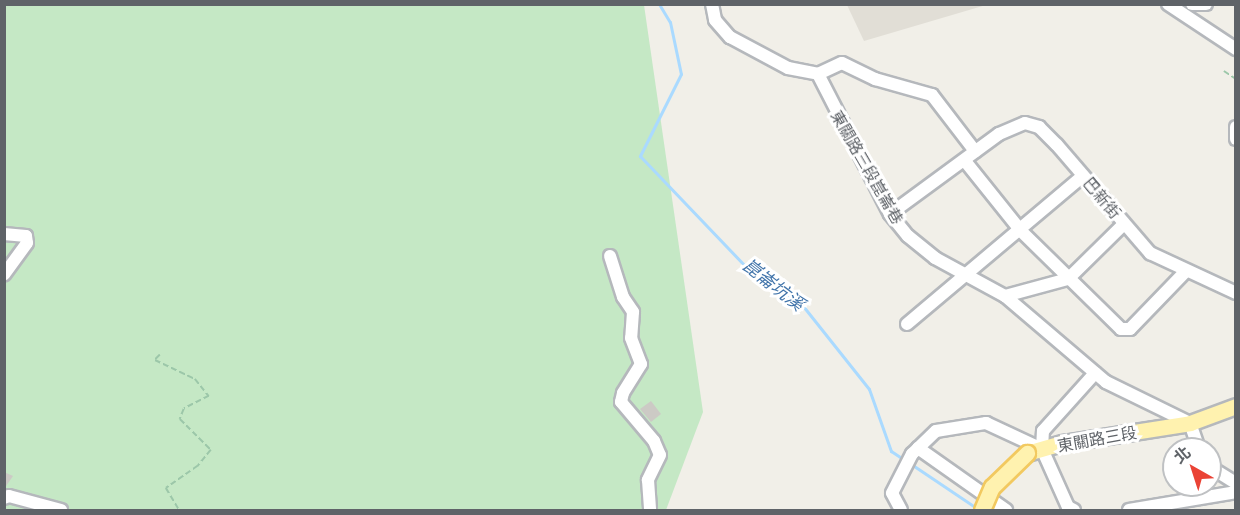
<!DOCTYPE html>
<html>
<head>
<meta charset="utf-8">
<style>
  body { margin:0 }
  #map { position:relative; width:1240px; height:515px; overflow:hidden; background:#f1efe8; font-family:"Asap Condensed","Noto Sans TC",sans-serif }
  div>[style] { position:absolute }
  .education>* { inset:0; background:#e1ded6 }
  .green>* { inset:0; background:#c5e8c5 }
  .stream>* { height:3px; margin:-1.5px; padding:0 1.5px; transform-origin:1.5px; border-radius:1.5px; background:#aadaff }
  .building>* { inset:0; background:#cccac5 }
  .path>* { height:1.5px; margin-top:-0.75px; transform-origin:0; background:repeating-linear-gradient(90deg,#9cc7a9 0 6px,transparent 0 9px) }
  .roads { filter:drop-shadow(2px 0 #b5b8bc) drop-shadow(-2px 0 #b5b8bc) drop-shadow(0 2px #b5b8bc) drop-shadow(0 -2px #b5b8bc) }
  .minor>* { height:12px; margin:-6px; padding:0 6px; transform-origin:6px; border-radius:6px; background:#fff }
  .major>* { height:15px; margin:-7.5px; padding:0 7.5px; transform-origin:7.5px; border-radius:7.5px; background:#fff2af }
  .bridges { filter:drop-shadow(2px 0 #f2c960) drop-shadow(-2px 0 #f2c960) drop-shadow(0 2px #f2c960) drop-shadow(0 -2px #f2c960) }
  .major-bridge>* { height:15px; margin:-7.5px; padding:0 7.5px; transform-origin:7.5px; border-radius:7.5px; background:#fff2af }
  span { translate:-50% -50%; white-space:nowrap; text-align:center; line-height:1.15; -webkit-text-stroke:6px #fff; paint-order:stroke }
  .street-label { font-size:16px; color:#5f6368 }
  .water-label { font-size:18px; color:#4174aa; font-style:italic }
  .frame { position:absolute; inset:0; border:6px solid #5f6368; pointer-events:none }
  .north { position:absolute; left:1162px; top:437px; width:60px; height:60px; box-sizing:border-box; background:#fff; border:2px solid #bfc1c3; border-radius:50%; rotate:321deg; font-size:16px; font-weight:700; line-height:24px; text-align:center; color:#5f6368 }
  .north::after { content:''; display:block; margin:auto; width:21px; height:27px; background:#ea4335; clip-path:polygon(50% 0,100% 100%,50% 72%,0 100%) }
</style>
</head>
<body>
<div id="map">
  <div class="education">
    <i style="clip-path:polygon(847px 5px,986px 5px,864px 41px)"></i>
  </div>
  <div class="green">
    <i style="clip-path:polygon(4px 5px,644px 5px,703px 412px,666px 510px,5px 510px)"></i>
  </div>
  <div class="stream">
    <i style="left:659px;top:4px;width:21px;rotate:59deg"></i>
    <i style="left:670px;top:22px;width:53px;rotate:78.1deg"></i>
    <i style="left:681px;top:74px;width:92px;rotate:116.6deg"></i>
    <i style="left:640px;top:156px;width:159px;rotate:46.3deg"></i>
    <i style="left:750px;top:271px;width:64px;rotate:33.4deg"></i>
    <i style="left:803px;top:306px;width:106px;rotate:51.5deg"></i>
    <i style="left:869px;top:389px;width:66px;rotate:70.5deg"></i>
    <i style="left:891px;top:451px;width:18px;rotate:34deg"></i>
    <i style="left:911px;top:464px;width:81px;rotate:33.9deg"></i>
  </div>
  <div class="building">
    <i style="clip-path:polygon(651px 401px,661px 414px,651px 422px,640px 409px)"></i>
    <i style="clip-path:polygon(4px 472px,13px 476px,4px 489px)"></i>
  </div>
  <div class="path">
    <i style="left:1224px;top:71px;width:14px;rotate:34deg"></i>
    <i style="left:160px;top:355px;width:7px;rotate:135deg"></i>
    <i style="left:155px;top:360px;width:44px;rotate:25.4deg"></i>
    <i style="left:195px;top:379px;width:22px;rotate:51deg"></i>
    <i style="left:209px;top:396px;width:28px;rotate:153deg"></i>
    <i style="left:184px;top:409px;width:11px;rotate:112deg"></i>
    <i style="left:180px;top:419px;width:44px;rotate:45deg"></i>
    <i style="left:211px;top:450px;width:21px;rotate:129deg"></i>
    <i style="left:198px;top:466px;width:39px;rotate:145deg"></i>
    <i style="left:166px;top:488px;width:26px;rotate:59deg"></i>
  </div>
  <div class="roads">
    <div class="minor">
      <i style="left:712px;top:4px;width:16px;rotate:79deg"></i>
      <i style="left:715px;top:20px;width:23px;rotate:49deg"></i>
      <i style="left:730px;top:37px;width:66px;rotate:28.1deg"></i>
      <i style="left:788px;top:68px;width:31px;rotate:11deg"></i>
      <i style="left:1168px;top:4px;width:82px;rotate:33.5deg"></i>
      <i style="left:1192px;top:4px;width:14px"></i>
      <i style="left:818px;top:74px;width:157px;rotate:62.8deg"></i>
      <i style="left:890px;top:214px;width:28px;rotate:51deg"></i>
      <i style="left:908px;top:236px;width:35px;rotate:39deg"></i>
      <i style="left:935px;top:258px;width:80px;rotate:28.5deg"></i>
      <i style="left:1005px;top:296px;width:133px;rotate:40.4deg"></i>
      <i style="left:1106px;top:382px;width:93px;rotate:26deg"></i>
      <i style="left:1190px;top:423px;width:28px;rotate:71deg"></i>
      <i style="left:818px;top:74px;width:26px;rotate:-25deg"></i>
      <i style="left:842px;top:63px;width:37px;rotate:26deg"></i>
      <i style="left:875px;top:79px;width:59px;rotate:15.7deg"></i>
      <i style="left:932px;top:95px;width:71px;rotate:52.5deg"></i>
      <i style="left:1236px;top:127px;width:12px;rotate:90deg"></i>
      <i style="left:965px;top:161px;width:90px;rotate:51.3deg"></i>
      <i style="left:1021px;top:231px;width:140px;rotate:44.4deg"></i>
      <i style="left:1121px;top:329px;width:9px"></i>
      <i style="left:1130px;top:329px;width:81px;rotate:-46deg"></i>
      <i style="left:890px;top:214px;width:135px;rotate:-36.3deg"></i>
      <i style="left:999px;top:134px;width:28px;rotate:-23deg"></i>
      <i style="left:1025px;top:123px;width:15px;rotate:16deg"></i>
      <i style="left:1039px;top:127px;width:25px;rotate:45deg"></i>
      <i style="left:1057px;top:145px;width:143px;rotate:49.3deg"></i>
      <i style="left:1150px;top:253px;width:95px;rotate:24.9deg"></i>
      <i style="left:4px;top:234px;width:22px;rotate:5deg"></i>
      <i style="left:26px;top:236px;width:7px;rotate:82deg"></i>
      <i style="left:27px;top:243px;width:39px;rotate:126deg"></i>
      <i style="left:610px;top:256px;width:43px;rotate:72.4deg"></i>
      <i style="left:623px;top:297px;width:18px;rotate:56deg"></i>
      <i style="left:633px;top:312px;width:26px;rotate:94deg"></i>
      <i style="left:631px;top:338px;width:28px;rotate:69deg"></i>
      <i style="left:641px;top:364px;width:34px;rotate:122deg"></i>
      <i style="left:623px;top:393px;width:9px;rotate:103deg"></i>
      <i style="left:621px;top:402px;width:51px;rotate:49.8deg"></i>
      <i style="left:654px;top:441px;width:15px;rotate:67deg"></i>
      <i style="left:660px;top:455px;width:28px;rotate:116deg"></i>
      <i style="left:648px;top:480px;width:30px;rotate:86deg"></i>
      <i style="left:1005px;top:296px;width:65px;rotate:-15.1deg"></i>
      <i style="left:1068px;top:279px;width:78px;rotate:-44.5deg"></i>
      <i style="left:907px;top:324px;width:230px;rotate:-40.1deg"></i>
      <i style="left:918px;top:448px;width:108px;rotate:35.2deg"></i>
      <i style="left:1210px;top:467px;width:31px;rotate:32deg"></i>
      <i style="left:4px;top:498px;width:5px;rotate:-22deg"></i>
      <i style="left:9px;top:496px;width:54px;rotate:15.1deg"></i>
      <i style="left:901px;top:510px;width:19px;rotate:-118deg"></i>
      <i style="left:892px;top:493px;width:44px;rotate:-62.9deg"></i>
      <i style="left:912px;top:454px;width:33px;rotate:-44deg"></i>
      <i style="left:936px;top:431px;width:51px;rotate:-9.1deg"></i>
      <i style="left:986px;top:423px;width:62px;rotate:24.9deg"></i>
      <i style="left:1074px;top:510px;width:7px;rotate:-153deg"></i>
      <i style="left:1068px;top:507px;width:64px;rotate:-114.1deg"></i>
      <i style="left:1042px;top:449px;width:18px;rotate:-87deg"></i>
      <i style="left:1043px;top:431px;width:78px;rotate:-48.1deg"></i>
      <i style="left:1129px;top:510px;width:109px;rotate:-9.5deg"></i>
    </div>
    <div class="major">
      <i style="left:1027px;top:453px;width:37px;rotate:-16deg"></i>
      <i style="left:1063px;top:443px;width:129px;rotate:-8.9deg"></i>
      <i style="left:1190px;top:423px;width:49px;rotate:-20.3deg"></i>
    </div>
  </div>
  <div class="bridges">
    <div class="major-bridge">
      <i style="left:982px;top:510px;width:25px;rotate:-67deg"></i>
      <i style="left:992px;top:487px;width:49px;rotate:-44.2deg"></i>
    </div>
  </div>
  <div class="street-label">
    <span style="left:867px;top:167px;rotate:60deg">東關路三段崑崙巷</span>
    <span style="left:1102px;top:198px;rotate:50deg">巴新街</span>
    <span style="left:1097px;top:439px;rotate:-10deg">東關路三段</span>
  </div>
  <div class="water-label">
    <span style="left:773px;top:285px;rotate:38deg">崑崙坑溪</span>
  </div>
  <div class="frame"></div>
  <div class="north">北</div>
</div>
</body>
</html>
